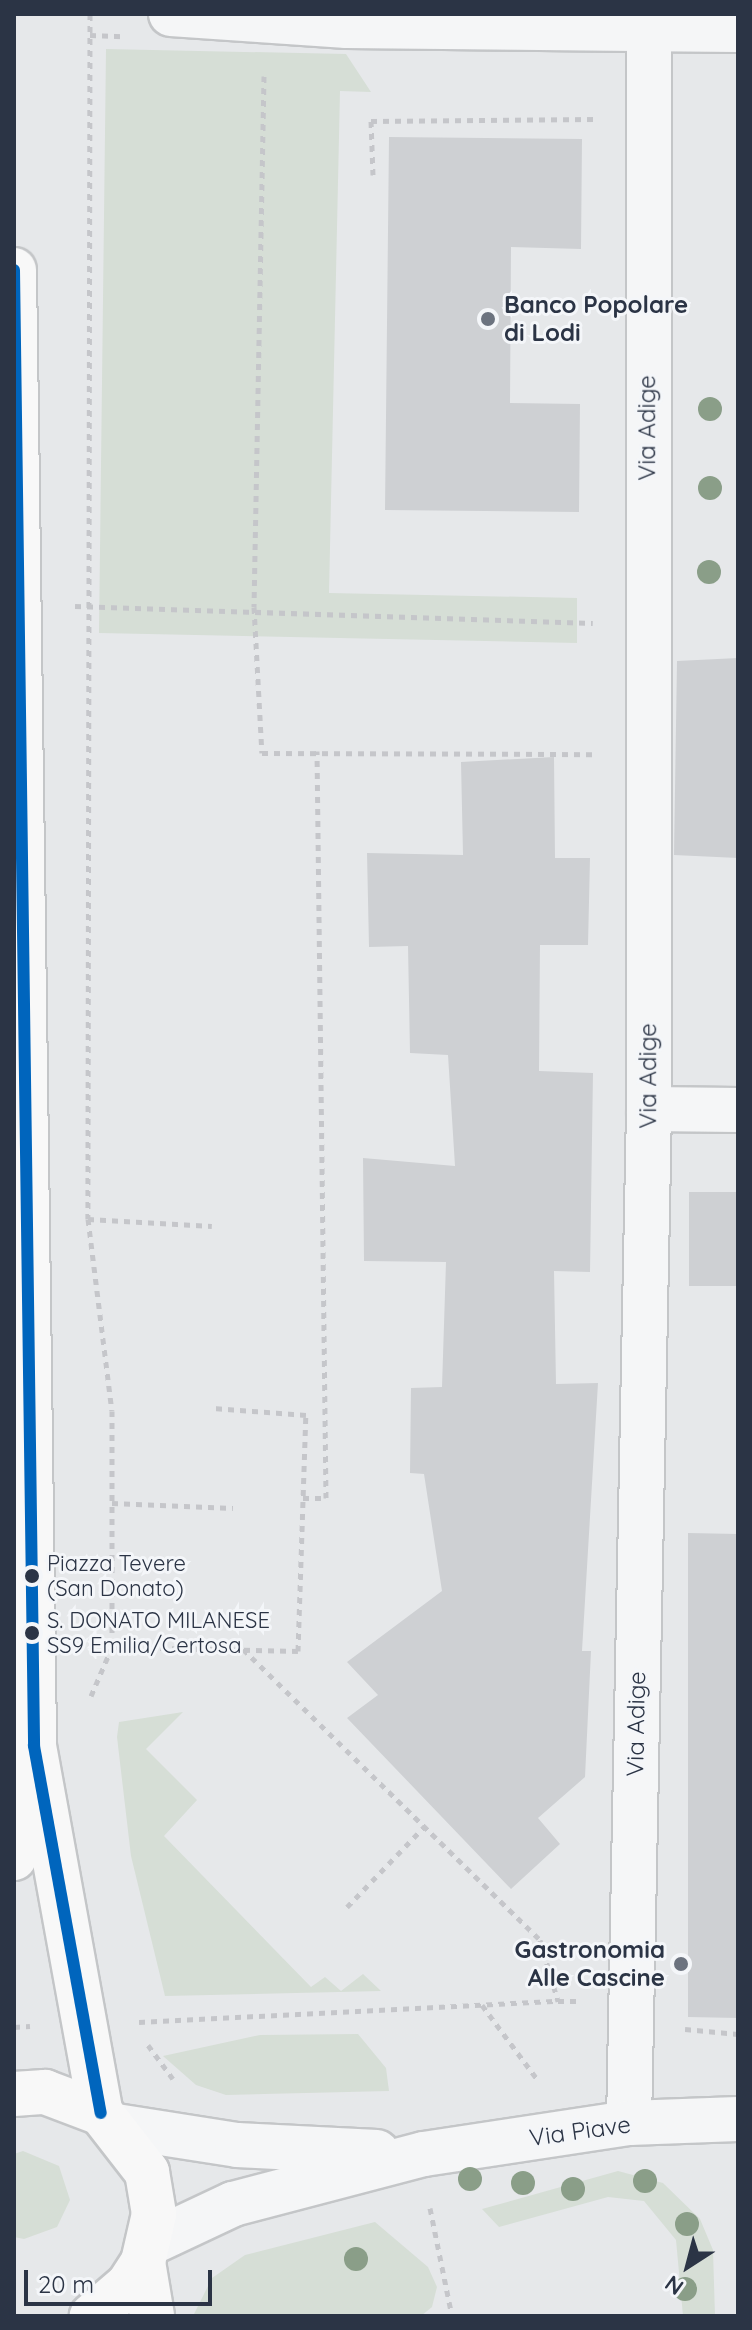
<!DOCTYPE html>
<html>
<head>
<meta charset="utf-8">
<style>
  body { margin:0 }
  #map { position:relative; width:752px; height:2330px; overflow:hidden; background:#e6e8ea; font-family:Quicksand,sans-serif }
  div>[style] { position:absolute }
  .green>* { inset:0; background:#d6ded6 }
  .building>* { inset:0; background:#ced0d3 }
  .path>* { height:5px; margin-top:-2.5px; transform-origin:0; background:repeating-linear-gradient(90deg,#c5c6ca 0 6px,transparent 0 12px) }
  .roads { filter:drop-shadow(2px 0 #c4c6c8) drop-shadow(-2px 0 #c4c6c8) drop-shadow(0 2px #c4c6c8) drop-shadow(0 -2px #c4c6c8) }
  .minor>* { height:44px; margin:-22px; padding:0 22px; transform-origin:22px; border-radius:22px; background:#f5f6f7 }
  .major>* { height:44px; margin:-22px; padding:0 22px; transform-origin:22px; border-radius:22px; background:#f8f8f8 }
  .bus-1>* { height:12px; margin:-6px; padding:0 6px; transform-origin:6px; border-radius:6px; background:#0065bd }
  .trees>* { width:24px; height:24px; margin:-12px; border-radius:50%; background:#8a9e88 }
  .dots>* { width:22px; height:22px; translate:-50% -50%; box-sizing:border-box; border:4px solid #f4f6f9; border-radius:50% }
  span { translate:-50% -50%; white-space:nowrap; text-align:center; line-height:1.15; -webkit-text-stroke:6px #f4f6f9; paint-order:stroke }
  .bus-label { font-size:22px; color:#2b3445 }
  .left { translate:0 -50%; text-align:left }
  .poi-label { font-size:24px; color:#2b3445; font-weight:700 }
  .right { translate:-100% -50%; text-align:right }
  .street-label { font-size:24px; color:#2b3445 }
  .frame { position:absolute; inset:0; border:16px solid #2b3445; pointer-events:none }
  .north { position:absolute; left:648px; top:2226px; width:80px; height:80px; -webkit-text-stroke:6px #f4f6f9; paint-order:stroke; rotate:216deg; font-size:22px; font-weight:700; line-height:32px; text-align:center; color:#2b3445 }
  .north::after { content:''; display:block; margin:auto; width:28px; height:36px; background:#2b3445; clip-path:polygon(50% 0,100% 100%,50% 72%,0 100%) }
  .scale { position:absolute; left:24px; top:2270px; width:188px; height:36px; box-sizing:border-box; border:4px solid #2b3445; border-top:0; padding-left:10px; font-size:24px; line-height:28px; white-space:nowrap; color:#2b3445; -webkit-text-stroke:6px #f4f6f9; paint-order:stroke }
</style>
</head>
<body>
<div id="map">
  <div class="green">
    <i style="clip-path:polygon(106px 49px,346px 54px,371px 92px,340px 91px,329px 593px,577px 598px,577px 643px,99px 633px)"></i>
    <i style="clip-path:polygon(183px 1712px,146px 1749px,197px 1800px,164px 1836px,311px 1987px,325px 1977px,341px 1991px,363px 1974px,381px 1991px,165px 1996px,131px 1856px,117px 1737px,119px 1722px)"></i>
    <i style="clip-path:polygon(358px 2034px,386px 2068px,389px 2091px,226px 2095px,196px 2085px,163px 2056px,260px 2035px)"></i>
    <i style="clip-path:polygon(23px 2151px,59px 2166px,70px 2200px,57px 2227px,24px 2239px,14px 2237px,14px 2154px)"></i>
    <i style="clip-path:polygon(618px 2171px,663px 2183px,700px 2219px,713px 2250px,715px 2316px,683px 2316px,676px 2240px,644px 2201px,608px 2197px,499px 2227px,482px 2209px)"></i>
    <i style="clip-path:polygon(375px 2222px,428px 2267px,437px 2287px,432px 2307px,421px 2316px,193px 2316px,212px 2278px,245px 2255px)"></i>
  </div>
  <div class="building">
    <i style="clip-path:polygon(389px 137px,582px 139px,581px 249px,511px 247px,510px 403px,580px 404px,579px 512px,385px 510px)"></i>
    <i style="clip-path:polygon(738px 658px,738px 858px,674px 855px,677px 661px)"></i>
    <i style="clip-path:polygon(554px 757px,555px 858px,590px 858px,588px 945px,540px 945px,539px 1071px,593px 1073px,590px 1272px,554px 1271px,556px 1384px,598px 1383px,582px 1651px,591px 1651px,585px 1777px,538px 1818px,560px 1844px,511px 1889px,347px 1718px,378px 1695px,347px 1662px,442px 1591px,424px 1474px,410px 1473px,411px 1388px,442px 1387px,446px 1262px,364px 1261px,363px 1158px,455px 1166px,448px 1055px,410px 1053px,408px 946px,369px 947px,367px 853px,463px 855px,461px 762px)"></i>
    <i style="clip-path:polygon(689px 1192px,738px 1192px,738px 1286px,689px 1286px)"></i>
    <i style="clip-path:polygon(688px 1533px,738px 1534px,738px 2018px,688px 2017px)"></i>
  </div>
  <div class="path">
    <i style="left:90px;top:14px;width:1205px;rotate:90.1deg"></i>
    <i style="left:88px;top:1219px;width:193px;rotate:82.9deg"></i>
    <i style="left:112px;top:1411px;width:236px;rotate:90deg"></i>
    <i style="left:90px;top:35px;width:33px;rotate:2deg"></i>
    <i style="left:264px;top:76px;width:531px;rotate:91.08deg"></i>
    <i style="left:254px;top:607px;width:146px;rotate:86.9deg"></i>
    <i style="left:262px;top:753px;width:332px;rotate:0.2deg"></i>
    <i style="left:373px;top:175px;width:54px;rotate:-92.1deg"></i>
    <i style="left:371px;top:121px;width:225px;rotate:-0.5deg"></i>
    <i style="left:75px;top:606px;width:518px;rotate:1.88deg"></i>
    <i style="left:88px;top:1219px;width:124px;rotate:3.2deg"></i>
    <i style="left:303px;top:1498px;width:23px"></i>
    <i style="left:326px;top:1498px;width:747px;rotate:-90.69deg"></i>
    <i style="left:112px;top:1503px;width:121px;rotate:2.4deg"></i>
    <i style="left:243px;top:1649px;width:416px;rotate:44.4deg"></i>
    <i style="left:540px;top:1940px;width:64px;rotate:73.6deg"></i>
    <i style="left:558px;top:2001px;width:18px"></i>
    <i style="left:91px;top:1696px;width:53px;rotate:-66.8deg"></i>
    <i style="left:112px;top:1647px;width:186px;rotate:1.2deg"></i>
    <i style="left:298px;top:1651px;width:236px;rotate:-88.1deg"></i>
    <i style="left:306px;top:1415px;width:93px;rotate:-175.7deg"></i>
    <i style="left:347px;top:1907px;width:112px;rotate:-46.1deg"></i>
    <i style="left:482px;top:2005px;width:92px;rotate:53.4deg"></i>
    <i style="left:139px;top:2022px;width:420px;rotate:-2.9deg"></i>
    <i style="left:14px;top:2027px;width:16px;rotate:-4deg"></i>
    <i style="left:685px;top:2029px;width:53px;rotate:5.4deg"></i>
    <i style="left:148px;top:2045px;width:42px;rotate:53.7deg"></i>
    <i style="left:430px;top:2208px;width:110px;rotate:78.5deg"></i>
  </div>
  <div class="roads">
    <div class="minor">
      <i style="left:171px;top:14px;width:176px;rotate:3.9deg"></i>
      <i style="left:347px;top:26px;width:391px;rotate:0.6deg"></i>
      <i style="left:649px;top:1109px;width:89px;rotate:0.6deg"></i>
      <i style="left:629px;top:2123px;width:1014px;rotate:-88.87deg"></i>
      <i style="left:649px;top:1109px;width:1081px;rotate:-90deg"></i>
      <i style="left:116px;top:2126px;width:122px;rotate:8.9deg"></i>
      <i style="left:237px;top:2145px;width:140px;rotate:2.9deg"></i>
      <i style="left:148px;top:2244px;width:94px;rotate:-25.2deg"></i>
      <i style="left:233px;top:2204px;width:197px;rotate:-14.7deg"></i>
      <i style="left:424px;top:2154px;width:207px;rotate:-8.6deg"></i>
      <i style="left:629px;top:2123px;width:109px;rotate:-2.1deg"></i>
    </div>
    <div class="major">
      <i style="left:14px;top:270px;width:1476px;rotate:89.22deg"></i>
      <i style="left:34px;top:1746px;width:373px;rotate:79.7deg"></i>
      <i style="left:14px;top:1858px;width:83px;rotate:-80.3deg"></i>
      <i style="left:14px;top:2094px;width:31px;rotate:-4deg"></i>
      <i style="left:45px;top:2092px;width:60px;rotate:20.6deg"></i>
      <i style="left:101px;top:2113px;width:75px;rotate:52.1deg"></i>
      <i style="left:147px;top:2172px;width:43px;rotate:80.5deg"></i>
      <i style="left:154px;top:2214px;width:49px;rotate:102.9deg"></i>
      <i style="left:143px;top:2262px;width:27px;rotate:123deg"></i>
      <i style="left:128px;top:2285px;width:48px;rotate:139.3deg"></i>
      <i style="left:143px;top:2262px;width:55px;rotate:80.5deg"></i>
    </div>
  </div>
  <div class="bus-1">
    <i style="left:14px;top:270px;width:1476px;rotate:89.22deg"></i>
    <i style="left:34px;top:1746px;width:373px;rotate:79.7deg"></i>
  </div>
  <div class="trees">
    <i style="left:710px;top:409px"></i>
    <i style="left:710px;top:488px"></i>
    <i style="left:709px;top:572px"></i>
    <i style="left:470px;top:2179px"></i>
    <i style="left:645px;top:2181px"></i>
    <i style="left:523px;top:2183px"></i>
    <i style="left:573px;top:2189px"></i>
    <i style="left:687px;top:2224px"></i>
    <i style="left:356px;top:2259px"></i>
    <i style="left:685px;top:2289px"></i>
  </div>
  <div class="dots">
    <i style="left:488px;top:319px;background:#6c737f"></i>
    <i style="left:32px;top:1576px;background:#2b3445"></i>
    <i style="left:32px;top:1633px;background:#2b3445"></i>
    <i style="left:681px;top:1964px;background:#6c737f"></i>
  </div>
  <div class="bus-label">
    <span class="left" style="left:47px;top:1576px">Piazza Tevere<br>(San Donato)</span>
    <span class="left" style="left:47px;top:1633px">S. DONATO MILANESE<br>SS9 Emilia/Certosa</span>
  </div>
  <div class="poi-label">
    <span class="left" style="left:504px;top:319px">Banco Popolare<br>di Lodi</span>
    <span class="right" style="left:665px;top:1964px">Gastronomia<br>Alle Cascine</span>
  </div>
  <div class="street-label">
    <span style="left:647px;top:428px;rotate:-90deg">Via Adige</span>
    <span style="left:648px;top:1076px;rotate:-90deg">Via Adige</span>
    <span style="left:636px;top:1724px;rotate:-89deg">Via Adige</span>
    <span style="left:580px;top:2131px;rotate:-8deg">Via Piave</span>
  </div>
  <div class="frame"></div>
  <div class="north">N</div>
  <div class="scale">20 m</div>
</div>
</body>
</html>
